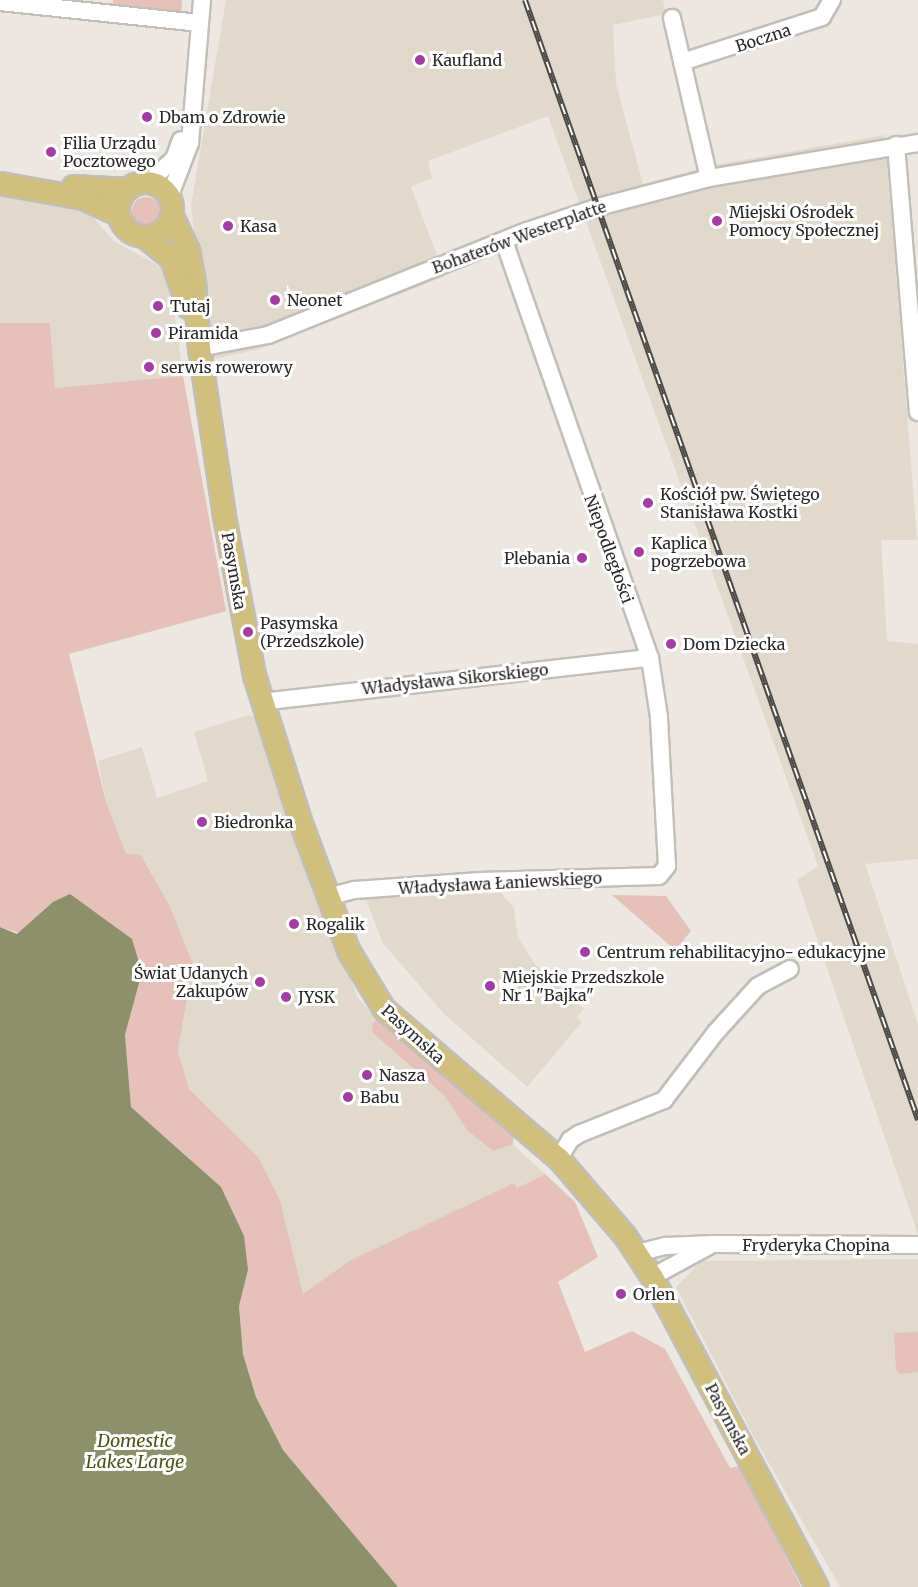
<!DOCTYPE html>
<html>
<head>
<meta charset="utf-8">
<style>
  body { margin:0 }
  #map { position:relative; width:918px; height:1587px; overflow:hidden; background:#ece7e1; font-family:Merriweather,serif }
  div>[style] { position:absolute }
  .built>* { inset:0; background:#e2d9cd }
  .green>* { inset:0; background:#e5c1ba }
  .round { border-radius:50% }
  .water>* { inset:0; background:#8c916c }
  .roads { filter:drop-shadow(2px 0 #c2beb8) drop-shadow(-2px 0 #c2beb8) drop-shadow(0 2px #c2beb8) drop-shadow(0 -2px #c2beb8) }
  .minor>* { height:16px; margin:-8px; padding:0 8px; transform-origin:8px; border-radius:8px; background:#fff }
  .major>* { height:21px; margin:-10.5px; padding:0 10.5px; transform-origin:10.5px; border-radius:10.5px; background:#d1bf7d }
  .major>.ring { margin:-10.5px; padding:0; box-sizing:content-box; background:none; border:21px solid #d1bf7d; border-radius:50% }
  .rail>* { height:6px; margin-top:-3px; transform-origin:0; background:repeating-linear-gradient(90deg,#fff 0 11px,#4c4947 0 22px); box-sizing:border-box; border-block:2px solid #4c4947 }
  .dots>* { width:16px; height:16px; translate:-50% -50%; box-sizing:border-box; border:3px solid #fff; border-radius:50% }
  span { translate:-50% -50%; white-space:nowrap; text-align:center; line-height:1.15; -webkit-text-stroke:6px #fff; paint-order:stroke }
  .street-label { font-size:16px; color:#2a2826 }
  .poi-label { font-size:16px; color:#2a2826 }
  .left { translate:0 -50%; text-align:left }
  .right { translate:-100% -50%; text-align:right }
  .water-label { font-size:18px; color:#4f5316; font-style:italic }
</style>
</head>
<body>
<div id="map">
  <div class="built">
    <i style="clip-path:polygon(226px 0,663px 0,666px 14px,613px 25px,616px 84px,643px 184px,714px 165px,885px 135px,917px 540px,881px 540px,887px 641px,918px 644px,918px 859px,865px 864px,918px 1024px,918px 1235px,797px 880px,818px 866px,548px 116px,428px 161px,432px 178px,411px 187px,445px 276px,260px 349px,209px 360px,191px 205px)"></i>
    <i style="clip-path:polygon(0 191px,89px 213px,114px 241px,161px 267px,170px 280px,183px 376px,55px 388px,50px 323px,0 323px)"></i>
    <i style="clip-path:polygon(249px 715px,266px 721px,324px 911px,358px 998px,377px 1020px,545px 1174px,517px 1188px,514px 1184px,349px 1261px,303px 1295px,280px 1200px,189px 1089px,178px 1051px,193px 964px,169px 904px,141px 855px,126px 855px,107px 805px,98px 761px,142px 747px,157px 798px,208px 781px,194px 732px)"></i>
    <i style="clip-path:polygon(501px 893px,514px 908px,518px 937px,534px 963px,584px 1009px,577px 1017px,582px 1022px,527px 1087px,444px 1014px,382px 942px,366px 899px)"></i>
    <i style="clip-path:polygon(918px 1259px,918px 1587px,840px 1587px,754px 1437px,676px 1287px,701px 1261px)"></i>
  </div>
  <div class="green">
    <i style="clip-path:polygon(113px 0,182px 0,181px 16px,112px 9px)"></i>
    <i class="round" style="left:132px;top:197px;width:28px;height:28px"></i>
    <i style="clip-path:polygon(0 323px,50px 323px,55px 388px,183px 376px,226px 611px,69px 654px,107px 805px,126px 854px,141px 855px,151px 873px,169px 904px,193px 964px,178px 1051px,189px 1089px,258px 1157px,280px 1200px,303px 1294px,349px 1261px,514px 1183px,517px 1188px,545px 1174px,575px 1202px,598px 1257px,558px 1282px,585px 1352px,632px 1331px,665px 1349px,730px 1468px,740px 1466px,801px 1587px,398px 1587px,283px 1450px,256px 1397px,243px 1354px,239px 1305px,248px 1270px,191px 1160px,131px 1107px,125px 1035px,142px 972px,0 927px)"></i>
    <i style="clip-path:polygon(612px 895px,666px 896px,691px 931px,675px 950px)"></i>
    <i style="clip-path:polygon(378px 1019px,514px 1133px,513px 1144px,493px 1151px,467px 1130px,445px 1096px,372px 1032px,373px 1023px)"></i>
    <i style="clip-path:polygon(918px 1332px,918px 1372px,900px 1374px,896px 1370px,894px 1333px)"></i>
  </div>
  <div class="water">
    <i style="clip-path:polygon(70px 894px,132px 939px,142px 972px,125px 1035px,131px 1107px,221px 1187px,244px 1236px,248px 1270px,239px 1306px,243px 1354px,256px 1397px,283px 1450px,398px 1587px,0 1587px,0 927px,17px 934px,53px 902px)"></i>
  </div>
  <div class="roads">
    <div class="minor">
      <i style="left:0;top:2px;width:200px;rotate:6deg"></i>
      <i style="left:672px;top:18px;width:164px;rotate:77deg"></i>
      <i style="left:682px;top:62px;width:147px;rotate:-17.8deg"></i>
      <i style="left:822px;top:17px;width:20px;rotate:-60deg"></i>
      <i style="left:896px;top:145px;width:268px;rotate:85.3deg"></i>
      <i style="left:149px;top:182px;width:34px;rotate:-43deg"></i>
      <i style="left:174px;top:159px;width:20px;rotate:-70deg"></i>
      <i style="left:169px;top:198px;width:59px;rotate:-69.1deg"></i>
      <i style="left:190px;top:143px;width:144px;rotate:-85.2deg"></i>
      <i style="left:199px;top:348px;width:70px;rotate:-10.7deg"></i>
      <i style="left:268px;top:335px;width:279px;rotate:-21.9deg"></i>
      <i style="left:527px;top:231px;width:75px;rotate:-18.7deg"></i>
      <i style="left:598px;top:207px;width:115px;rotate:-14.6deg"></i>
      <i style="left:709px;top:178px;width:212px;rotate:-9.5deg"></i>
      <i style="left:261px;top:702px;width:391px;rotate:-6.5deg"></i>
      <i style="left:328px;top:897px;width:28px;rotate:-15deg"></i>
      <i style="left:355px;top:890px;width:125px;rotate:-4.1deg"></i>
      <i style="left:480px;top:881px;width:179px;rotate:-1.6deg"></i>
      <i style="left:659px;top:876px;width:13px;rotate:-51deg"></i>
      <i style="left:667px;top:866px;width:149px;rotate:-93.1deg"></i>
      <i style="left:659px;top:717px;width:60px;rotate:-98.7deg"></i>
      <i style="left:650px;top:658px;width:441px;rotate:-109.3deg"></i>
      <i style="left:559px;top:1159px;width:22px;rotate:-60deg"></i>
      <i style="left:570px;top:1140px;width:11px;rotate:-34deg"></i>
      <i style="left:579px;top:1134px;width:92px;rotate:-21.8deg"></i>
      <i style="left:664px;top:1100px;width:86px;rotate:-52.6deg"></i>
      <i style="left:716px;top:1032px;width:62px;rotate:-47.6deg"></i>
      <i style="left:758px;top:986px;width:36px;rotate:-28deg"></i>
      <i style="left:637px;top:1253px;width:30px;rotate:-14deg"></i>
      <i style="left:666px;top:1246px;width:47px;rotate:-2.4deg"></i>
      <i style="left:713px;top:1244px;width:205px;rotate:0.3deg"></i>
      <i style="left:652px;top:1277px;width:65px;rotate:-28.5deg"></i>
    </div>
    <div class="major">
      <i class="ring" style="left:118px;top:182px;width:33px;height:33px"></i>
      <i style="left:0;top:183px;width:84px;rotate:10.2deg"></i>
      <i style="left:83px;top:198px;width:38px;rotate:25deg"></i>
      <i style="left:73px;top:186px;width:54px;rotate:3.2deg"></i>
      <i style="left:172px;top:216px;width:38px;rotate:65deg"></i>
      <i style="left:188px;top:250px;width:33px;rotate:79deg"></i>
      <i style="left:194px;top:282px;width:66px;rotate:85.7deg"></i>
      <i style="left:199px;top:348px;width:170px;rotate:81.5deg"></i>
      <i style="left:224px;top:516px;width:162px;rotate:79.3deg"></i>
      <i style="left:254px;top:675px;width:158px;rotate:72.4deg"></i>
      <i style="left:302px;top:826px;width:132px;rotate:69.6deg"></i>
      <i style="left:348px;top:950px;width:69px;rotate:58.6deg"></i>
      <i style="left:384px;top:1009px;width:230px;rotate:40.6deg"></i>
      <i style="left:559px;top:1159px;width:101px;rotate:49.4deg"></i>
      <i style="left:625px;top:1236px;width:49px;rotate:56.6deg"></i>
      <i style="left:652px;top:1277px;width:351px;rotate:62deg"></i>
      <i style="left:144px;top:236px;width:35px;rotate:39deg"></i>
      <i style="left:171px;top:258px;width:52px;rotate:70.9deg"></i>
    </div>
  </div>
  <div class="rail">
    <i style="left:525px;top:0;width:1187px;rotate:70.66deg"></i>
  </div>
  <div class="dots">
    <i style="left:420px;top:60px;background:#a23da2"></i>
    <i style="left:147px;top:117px;background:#a23da2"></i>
    <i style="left:51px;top:152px;background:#a23da2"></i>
    <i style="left:717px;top:221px;background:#a23da2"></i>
    <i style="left:228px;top:226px;background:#a23da2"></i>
    <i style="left:275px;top:300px;background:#a23da2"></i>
    <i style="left:158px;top:306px;background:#a23da2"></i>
    <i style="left:156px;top:333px;background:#a23da2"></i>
    <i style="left:149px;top:367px;background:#a23da2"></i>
    <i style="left:648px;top:503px;background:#a23da2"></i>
    <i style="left:639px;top:552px;background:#a23da2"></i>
    <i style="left:582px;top:558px;background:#a23da2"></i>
    <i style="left:248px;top:632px;background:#a23da2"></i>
    <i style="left:671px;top:644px;background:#a23da2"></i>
    <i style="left:202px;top:822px;background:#a23da2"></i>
    <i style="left:294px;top:924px;background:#a23da2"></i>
    <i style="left:585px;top:952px;background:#a23da2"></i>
    <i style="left:260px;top:982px;background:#a23da2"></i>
    <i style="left:490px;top:986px;background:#a23da2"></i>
    <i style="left:286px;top:997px;background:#a23da2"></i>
    <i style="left:367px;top:1075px;background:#a23da2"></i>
    <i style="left:348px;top:1097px;background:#a23da2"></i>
    <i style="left:621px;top:1294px;background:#a23da2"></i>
  </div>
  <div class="street-label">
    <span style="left:763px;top:38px;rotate:-18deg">Boczna</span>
    <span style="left:519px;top:237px;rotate:-20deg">Bohaterów Westerplatte</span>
    <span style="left:609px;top:549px;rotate:70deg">Niepodległości</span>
    <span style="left:234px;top:571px;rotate:80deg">Pasymska</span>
    <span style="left:455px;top:679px;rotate:-6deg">Władysława Sikorskiego</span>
    <span style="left:500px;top:883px;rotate:-3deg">Władysława Łaniewskiego</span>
    <span style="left:413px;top:1034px;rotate:42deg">Pasymska</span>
    <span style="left:816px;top:1245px">Fryderyka Chopina</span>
    <span style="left:728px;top:1419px;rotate:62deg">Pasymska</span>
  </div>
  <div class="poi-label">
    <span class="left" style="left:432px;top:60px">Kaufland</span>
    <span class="left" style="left:159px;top:117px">Dbam o Zdrowie</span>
    <span class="left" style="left:63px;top:152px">Filia Urządu<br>Pocztowego</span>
    <span class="left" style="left:729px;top:221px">Miejski Ośrodek<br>Pomocy Społecznej</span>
    <span class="left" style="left:240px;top:226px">Kasa</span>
    <span class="left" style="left:287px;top:300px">Neonet</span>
    <span class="left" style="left:170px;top:306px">Tutaj</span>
    <span class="left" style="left:168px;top:333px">Piramida</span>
    <span class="left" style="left:161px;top:367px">serwis rowerowy</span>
    <span class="left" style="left:660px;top:503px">Kościół pw. Świętego<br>Stanisława Kostki</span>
    <span class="left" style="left:651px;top:552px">Kaplica<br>pogrzebowa</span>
    <span class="right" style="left:570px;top:558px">Plebania</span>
    <span class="left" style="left:260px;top:632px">Pasymska<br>(Przedszkole)</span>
    <span class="left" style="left:683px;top:644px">Dom Dziecka</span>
    <span class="left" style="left:214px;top:822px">Biedronka</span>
    <span class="left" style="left:306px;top:924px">Rogalik</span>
    <span class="left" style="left:597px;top:952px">Centrum rehabilitacyjno- edukacyjne</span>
    <span class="right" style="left:248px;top:982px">Świat Udanych<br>Zakupów</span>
    <span class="left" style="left:502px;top:986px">Miejskie Przedszkole<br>Nr 1 "Bajka"</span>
    <span class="left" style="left:298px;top:997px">JYSK</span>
    <span class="left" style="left:379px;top:1075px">Nasza</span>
    <span class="left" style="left:360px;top:1097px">Babu</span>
    <span class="left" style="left:633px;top:1294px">Orlen</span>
  </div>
  <div class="water-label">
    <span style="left:135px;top:1452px">Domestic<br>Lakes Large</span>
  </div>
</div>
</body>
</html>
